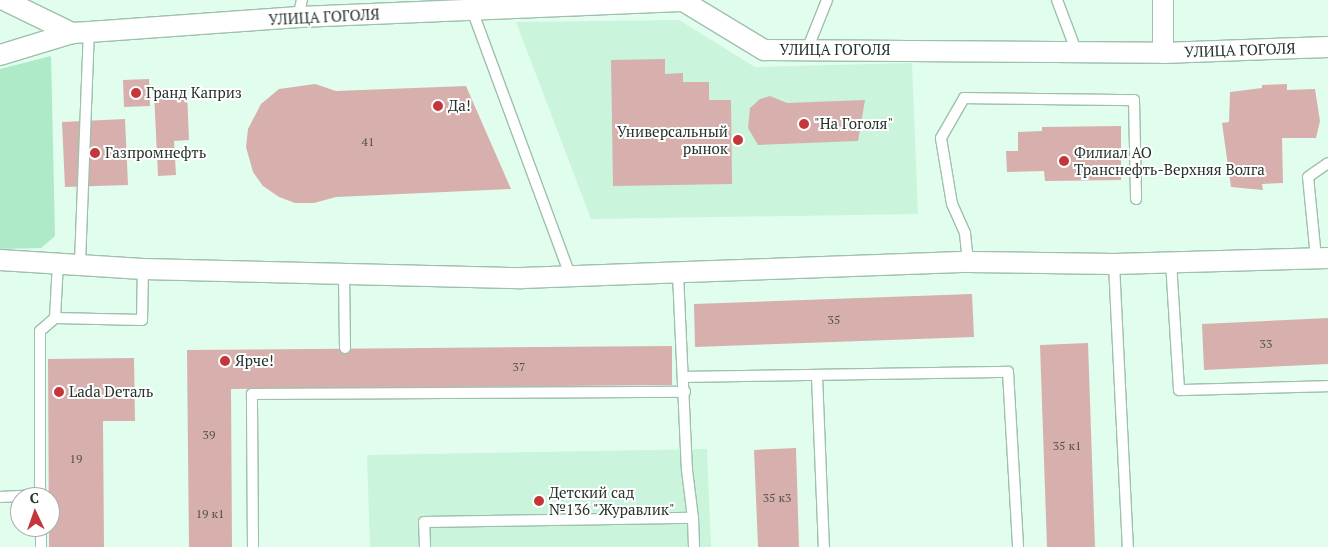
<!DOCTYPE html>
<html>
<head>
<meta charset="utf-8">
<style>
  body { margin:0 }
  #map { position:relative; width:1328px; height:547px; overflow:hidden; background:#e1fded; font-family:"PT Serif",serif }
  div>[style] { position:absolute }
  .built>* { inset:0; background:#caf5dc }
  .green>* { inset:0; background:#aeeac8 }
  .building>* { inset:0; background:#d7b0ad }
  .roads { filter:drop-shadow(1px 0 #9ec0ac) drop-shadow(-1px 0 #9ec0ac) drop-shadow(0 1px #9ec0ac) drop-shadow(0 -1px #9ec0ac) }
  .lane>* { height:10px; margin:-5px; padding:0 5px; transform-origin:5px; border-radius:5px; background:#fff }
  .street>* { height:20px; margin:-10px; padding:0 10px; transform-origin:10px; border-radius:10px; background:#fff }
  .dots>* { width:14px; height:14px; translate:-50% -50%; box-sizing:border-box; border:2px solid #fff; border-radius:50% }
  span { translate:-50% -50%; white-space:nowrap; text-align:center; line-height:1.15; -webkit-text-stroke:4px #fff; paint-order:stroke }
  .number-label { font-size:12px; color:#52524c }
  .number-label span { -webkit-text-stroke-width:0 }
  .street-label { font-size:15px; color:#26332c }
  .poi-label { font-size:15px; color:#26332c }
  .left { translate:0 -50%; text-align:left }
  .right { translate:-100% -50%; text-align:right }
  .north { position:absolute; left:10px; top:487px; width:50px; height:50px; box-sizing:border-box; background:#fff; border:1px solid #a8adab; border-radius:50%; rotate:357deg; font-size:14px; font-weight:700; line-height:20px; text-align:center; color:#26332c }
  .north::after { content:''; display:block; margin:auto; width:18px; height:22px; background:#c5363b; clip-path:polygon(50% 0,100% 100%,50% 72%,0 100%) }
</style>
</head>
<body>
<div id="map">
  <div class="built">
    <i style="clip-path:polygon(679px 20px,755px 67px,912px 63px,918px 214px,591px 219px,516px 22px)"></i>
    <i style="clip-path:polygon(707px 449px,711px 547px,370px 547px,367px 455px)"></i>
  </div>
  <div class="green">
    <i style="clip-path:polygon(51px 56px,55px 236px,41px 248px,0 249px,0 69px)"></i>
  </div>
  <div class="building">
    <i style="clip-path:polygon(665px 59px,665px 74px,683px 73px,683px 82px,709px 82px,709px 100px,731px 100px,732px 184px,613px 186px,611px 60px)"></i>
    <i style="clip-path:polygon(149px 79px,150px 106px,124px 107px,123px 80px)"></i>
    <i style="clip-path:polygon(315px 84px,336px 91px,466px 86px,511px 189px,336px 197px,314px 203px,295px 203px,279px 197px,263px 186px,253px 172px,246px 147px,248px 129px,261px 104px,279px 89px)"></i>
    <i style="clip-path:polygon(1287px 84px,1287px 90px,1315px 89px,1320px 121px,1316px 138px,1282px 138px,1283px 183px,1262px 184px,1263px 190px,1231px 187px,1222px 123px,1229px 122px,1230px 92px,1262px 88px,1262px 85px)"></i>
    <i style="clip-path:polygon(187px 91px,189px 140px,174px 141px,176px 175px,158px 176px,154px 93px)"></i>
    <i style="clip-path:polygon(770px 96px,787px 103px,865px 100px,858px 141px,758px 145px,748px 128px,750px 108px,760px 99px)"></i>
    <i style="clip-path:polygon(125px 119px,128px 185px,65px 187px,62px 122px)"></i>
    <i style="clip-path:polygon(1121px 126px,1121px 180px,1045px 181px,1044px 171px,1007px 172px,1006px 151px,1018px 151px,1018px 132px,1042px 131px,1042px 127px)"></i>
    <i style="clip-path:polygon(972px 294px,974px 337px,695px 347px,694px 304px)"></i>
    <i style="clip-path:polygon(1328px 318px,1328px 364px,1204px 370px,1202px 324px)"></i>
    <i style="clip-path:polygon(1088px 343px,1095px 547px,1047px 547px,1040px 345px)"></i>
    <i style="clip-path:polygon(672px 346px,672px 385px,231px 389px,232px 547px,189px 547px,187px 350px)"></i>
    <i style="clip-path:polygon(134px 358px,135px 421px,103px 421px,104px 547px,49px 547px,48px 359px)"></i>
    <i style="clip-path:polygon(796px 448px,799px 547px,758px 547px,754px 450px)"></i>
  </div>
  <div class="roads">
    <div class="lane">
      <i style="left:1057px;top:0;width:57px;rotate:69.3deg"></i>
      <i style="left:472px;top:10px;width:285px;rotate:69.7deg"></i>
      <i style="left:298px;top:17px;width:17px;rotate:-77deg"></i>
      <i style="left:807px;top:50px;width:54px;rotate:-68.2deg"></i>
      <i style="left:1316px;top:258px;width:81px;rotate:-95.6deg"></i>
      <i style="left:1308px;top:177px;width:24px;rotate:-35deg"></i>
      <i style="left:968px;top:262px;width:29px;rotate:-96deg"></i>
      <i style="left:965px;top:233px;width:32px;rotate:-114deg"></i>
      <i style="left:952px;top:204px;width:67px;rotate:-99.5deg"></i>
      <i style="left:941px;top:138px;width:46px;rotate:-60.1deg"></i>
      <i style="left:964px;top:98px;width:170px;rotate:0.7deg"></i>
      <i style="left:1134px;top:100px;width:99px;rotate:88.8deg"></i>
      <i style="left:1171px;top:262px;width:128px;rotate:86.4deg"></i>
      <i style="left:1179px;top:390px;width:149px;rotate:-1.5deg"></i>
      <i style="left:80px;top:263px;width:231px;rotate:-87.8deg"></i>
      <i style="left:1114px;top:264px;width:283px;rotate:87.2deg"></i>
      <i style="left:678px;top:274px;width:196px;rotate:87.4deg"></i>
      <i style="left:687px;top:470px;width:48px;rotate:82.9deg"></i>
      <i style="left:344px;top:275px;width:73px;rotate:89.2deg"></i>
      <i style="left:55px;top:318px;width:87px;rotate:1.3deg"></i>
      <i style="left:142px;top:320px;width:51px;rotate:-88.9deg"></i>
      <i style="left:817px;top:376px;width:171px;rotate:87.7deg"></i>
      <i style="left:685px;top:377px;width:323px;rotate:-0.9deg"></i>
      <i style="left:1008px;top:372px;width:175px;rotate:86.7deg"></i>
      <i style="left:0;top:497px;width:40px;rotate:-2.9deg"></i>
      <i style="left:40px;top:497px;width:166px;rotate:-90deg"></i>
      <i style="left:40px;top:331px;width:20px;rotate:-41deg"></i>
      <i style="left:55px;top:318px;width:56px;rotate:-86.9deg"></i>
      <i style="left:41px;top:527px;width:20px;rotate:90deg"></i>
      <i style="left:253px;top:547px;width:153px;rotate:-90.4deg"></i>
      <i style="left:252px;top:394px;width:433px;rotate:-0.3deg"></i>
      <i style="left:425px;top:547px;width:25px;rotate:-92deg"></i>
      <i style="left:424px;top:522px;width:269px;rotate:-0.9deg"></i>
      <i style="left:693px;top:518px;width:29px;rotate:88deg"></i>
    </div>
    <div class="street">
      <i style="left:4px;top:0;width:76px;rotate:25.9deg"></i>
      <i style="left:1163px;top:0;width:53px;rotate:90deg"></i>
      <i style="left:0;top:55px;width:75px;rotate:-17deg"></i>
      <i style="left:72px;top:33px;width:17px;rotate:-3deg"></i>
      <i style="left:89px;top:32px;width:210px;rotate:-4.1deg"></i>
      <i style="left:298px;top:17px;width:385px;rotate:-2.4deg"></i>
      <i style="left:683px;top:1px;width:95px;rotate:31.2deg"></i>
      <i style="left:764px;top:50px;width:399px;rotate:0.4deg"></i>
      <i style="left:1163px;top:53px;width:165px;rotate:-2.1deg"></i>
      <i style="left:0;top:260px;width:143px;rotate:3.6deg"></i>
      <i style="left:143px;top:269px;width:379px;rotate:1.4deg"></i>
      <i style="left:522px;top:278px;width:446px;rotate:-2.1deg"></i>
      <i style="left:968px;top:262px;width:146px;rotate:0.8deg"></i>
      <i style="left:1114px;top:264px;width:214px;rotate:-1.6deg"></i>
    </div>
  </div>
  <div class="dots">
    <i style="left:136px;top:93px;background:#c5363b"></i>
    <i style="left:438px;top:106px;background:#c5363b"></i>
    <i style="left:804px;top:124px;background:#c5363b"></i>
    <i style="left:738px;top:140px;background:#c5363b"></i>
    <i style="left:95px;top:153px;background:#c5363b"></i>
    <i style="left:1064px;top:161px;background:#c5363b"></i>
    <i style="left:225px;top:361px;background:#c5363b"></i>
    <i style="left:59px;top:392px;background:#c5363b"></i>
    <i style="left:539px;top:501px;background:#c5363b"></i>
  </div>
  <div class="number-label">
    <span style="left:368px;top:142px">41</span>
    <span style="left:834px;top:320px">35</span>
    <span style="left:1266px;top:344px">33</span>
    <span style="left:519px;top:367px">37</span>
    <span style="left:209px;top:435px">39</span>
    <span style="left:1067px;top:446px">35 к1</span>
    <span style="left:76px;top:459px">19</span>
    <span style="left:777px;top:498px">35 к3</span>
    <span style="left:210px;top:514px">19 к1</span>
  </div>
  <div class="street-label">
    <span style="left:324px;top:17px;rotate:-3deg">УЛИЦА ГОГОЛЯ</span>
    <span style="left:835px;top:50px">УЛИЦА ГОГОЛЯ</span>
    <span style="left:1240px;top:50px;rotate:-2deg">УЛИЦА ГОГОЛЯ</span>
  </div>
  <div class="poi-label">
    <span class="left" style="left:146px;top:93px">Гранд Каприз</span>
    <span class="left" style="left:448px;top:106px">Да!</span>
    <span class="left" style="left:814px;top:124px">"На Гоголя"</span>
    <span class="right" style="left:728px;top:140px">Универсальный<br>рынок</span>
    <span class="left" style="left:1074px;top:161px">Филиал АО<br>Транснефть-Верхняя Волга</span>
    <span class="left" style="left:105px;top:153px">Газпромнефть</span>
    <span class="left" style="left:235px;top:361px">Ярче!</span>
    <span class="left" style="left:69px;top:392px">Lada Dеталь</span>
    <span class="left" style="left:549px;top:501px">Детский сад<br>№136 "Журавлик"</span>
  </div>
  <div class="north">С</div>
</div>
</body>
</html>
